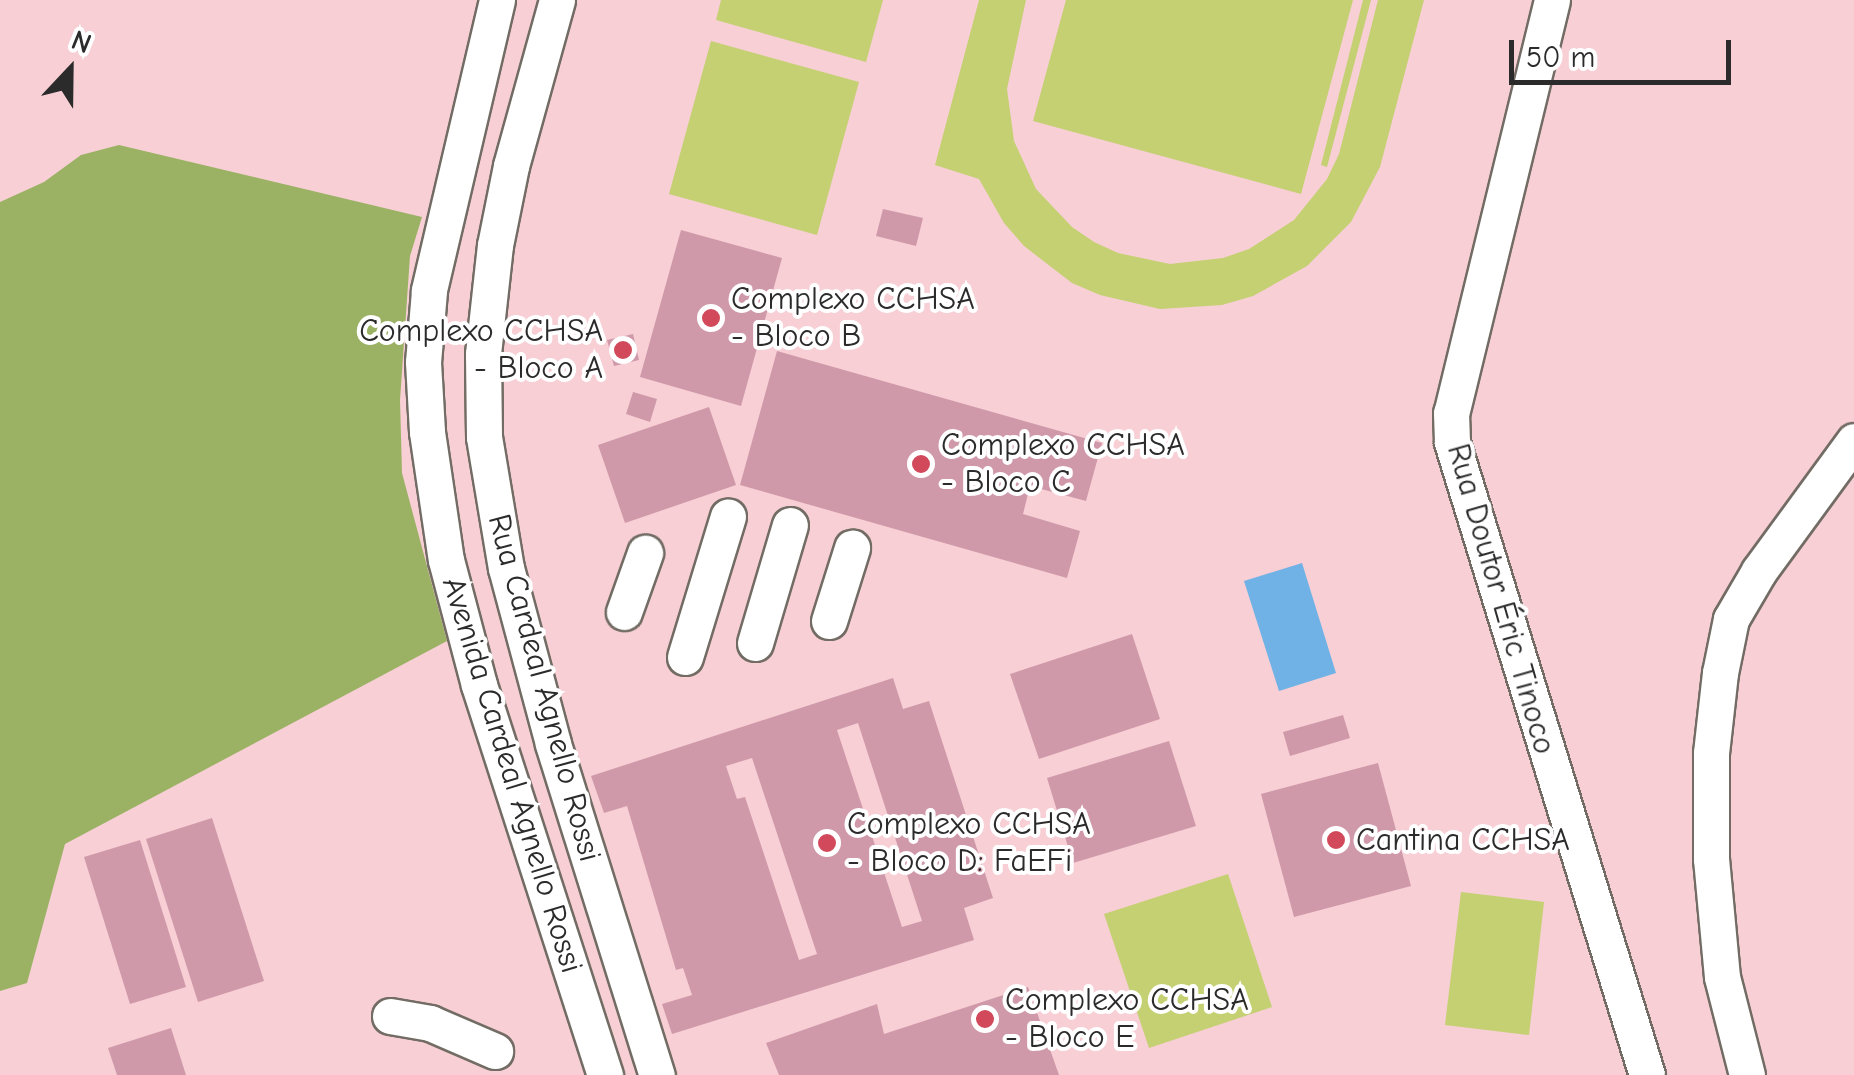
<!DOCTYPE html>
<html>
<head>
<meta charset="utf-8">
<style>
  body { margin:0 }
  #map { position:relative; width:1854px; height:1075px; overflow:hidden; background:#f6e4cd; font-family:"Comic Neue",sans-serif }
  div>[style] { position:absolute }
  .built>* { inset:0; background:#f7cfd5 }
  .green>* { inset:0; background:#c4d072 }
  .forest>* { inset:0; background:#9bb264 }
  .water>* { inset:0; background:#70b2e5 }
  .building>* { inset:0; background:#d099aa }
  .roads { filter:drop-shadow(2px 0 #726c64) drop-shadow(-2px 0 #726c64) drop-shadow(0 2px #726c64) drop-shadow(0 -2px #726c64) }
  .minor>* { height:35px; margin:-17.5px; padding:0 17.5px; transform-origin:17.5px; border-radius:17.5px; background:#fff }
  .dots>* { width:28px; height:28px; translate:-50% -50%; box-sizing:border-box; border:5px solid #fff; border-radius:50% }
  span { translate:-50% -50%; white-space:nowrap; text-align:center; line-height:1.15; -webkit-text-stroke:8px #fff; paint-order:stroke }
  .poi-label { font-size:32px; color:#2b2b2b }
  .left { translate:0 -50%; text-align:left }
  .right { translate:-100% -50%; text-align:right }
  .street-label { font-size:32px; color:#2b2b2b }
  .north { position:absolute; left:20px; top:20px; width:100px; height:100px; -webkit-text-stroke:8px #fff; paint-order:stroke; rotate:22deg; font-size:28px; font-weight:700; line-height:40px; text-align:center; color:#2b2b2b }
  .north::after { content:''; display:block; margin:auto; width:35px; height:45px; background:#2b2b2b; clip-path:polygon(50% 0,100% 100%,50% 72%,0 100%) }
  .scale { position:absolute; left:1509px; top:40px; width:222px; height:45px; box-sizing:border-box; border:5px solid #2b2b2b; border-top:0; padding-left:12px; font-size:30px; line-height:35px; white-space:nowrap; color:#2b2b2b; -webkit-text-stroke:8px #fff; paint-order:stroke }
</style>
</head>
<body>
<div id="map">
  <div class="built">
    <i style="clip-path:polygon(0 0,1854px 0,1854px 1075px,0 1075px)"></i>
  </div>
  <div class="green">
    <i style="clip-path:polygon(721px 0,883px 0,866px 62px,716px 20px)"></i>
    <i style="clip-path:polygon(979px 0,1026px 0,1007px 89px,1014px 141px,1036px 189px,1072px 227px,1094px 242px,1118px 253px,1170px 264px,1223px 258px,1249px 249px,1294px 220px,1327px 179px,1339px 154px,1378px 0,1424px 0,1380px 167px,1351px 222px,1307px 266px,1253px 296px,1222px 305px,1160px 309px,1100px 295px,1072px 283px,1024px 246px,1004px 223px,979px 179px,935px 165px)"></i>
    <i style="clip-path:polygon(1066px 0,1353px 0,1301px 194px,1033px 121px)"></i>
    <i style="clip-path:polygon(1363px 0,1371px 0,1327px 167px,1321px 165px)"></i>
    <i style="clip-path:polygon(711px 41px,859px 82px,817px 235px,669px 194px)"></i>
    <i style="clip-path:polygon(1228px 874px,1272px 1007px,1149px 1048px,1104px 914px)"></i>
    <i style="clip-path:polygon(1461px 892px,1544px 902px,1529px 1035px,1445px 1025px)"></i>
  </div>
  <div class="forest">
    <i style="clip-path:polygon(119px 145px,422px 217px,410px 256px,400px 400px,402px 473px,447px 641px,65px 844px,27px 983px,0 991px,0 202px,44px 182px,81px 155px)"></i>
  </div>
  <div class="water">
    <i style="clip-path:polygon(1302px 563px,1336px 673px,1279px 691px,1244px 581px)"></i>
  </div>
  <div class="building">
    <i style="clip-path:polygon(883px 209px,923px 218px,916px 246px,876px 236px)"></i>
    <i style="clip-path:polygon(681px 230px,782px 258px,741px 406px,640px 377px)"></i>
    <i style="clip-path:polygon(633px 334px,639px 360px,614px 366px,607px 340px)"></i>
    <i style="clip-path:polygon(777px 351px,1102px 443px,1086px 501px,1030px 486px,1023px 514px,1080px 531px,1067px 578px,740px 485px)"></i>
    <i style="clip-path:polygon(633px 392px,657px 399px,650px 422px,626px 414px)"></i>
    <i style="clip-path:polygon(709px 407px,736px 485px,625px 523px,598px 445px)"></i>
    <i style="clip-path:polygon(1132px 634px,1160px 719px,1039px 759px,1010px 674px)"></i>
    <i style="clip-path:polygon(evenodd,893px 678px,903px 709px,929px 701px,993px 898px,964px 908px,974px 940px,672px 1034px,662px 1004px,692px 995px,683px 968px,676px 970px,627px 806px,604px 813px,591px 776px,893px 678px,858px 723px,922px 921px,902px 927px,837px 730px,858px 723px,893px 678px,752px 758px,817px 954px,799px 960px,745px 797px,737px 799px,726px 766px,752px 758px)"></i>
    <i style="clip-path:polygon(1343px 715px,1350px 738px,1290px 756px,1283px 732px)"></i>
    <i style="clip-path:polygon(1169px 741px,1196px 826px,1073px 863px,1047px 778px)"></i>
    <i style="clip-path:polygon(1378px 763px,1411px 886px,1294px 917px,1261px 794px)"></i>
    <i style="clip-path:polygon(212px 818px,264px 981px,198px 1002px,146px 839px)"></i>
    <i style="clip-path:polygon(140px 840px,186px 987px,130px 1004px,84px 857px)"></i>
    <i style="clip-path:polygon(1028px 987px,1059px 1075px,779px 1075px,766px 1043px,877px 1004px,884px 1034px)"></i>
    <i style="clip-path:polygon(171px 1028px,186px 1075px,117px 1075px,108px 1048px)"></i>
  </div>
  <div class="roads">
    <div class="minor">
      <i style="left:497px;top:0;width:299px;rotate:103.2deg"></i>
      <i style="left:429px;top:291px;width:71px;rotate:94.8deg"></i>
      <i style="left:423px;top:362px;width:70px;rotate:86.7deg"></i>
      <i style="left:427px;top:432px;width:129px;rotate:81.6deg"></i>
      <i style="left:446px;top:560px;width:129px;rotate:75.2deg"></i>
      <i style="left:479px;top:685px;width:410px;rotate:72.1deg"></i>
      <i style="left:557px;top:0;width:172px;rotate:105.5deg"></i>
      <i style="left:511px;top:166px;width:81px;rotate:101.4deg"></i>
      <i style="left:495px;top:245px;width:110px;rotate:96.3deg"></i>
      <i style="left:483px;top:354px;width:83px;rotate:89.3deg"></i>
      <i style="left:484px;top:437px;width:133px;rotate:80.5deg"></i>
      <i style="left:506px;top:568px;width:182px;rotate:75deg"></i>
      <i style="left:553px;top:744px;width:347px;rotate:72.6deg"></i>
      <i style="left:1552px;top:0;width:425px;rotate:103.7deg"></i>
      <i style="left:1451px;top:413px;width:29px;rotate:88deg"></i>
      <i style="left:1452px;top:442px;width:662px;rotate:72.88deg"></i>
      <i style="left:624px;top:612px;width:63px;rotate:-70.4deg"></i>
      <i style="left:829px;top:621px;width:77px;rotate:-72.5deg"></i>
      <i style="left:755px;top:643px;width:123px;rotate:-73.5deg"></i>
      <i style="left:685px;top:657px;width:147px;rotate:-73deg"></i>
      <i style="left:390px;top:1016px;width:41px;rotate:9.9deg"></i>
      <i style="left:430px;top:1023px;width:71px;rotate:23.3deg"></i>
      <i style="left:1747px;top:1075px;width:101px;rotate:-104.3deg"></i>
      <i style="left:1722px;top:977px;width:119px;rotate:-95.3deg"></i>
      <i style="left:1711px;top:859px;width:106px;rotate:-90deg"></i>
      <i style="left:1711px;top:753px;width:81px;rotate:-83.6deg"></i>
      <i style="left:1720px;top:673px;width:55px;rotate:-78.5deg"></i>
      <i style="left:1731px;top:619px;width:56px;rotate:-59.7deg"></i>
      <i style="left:1759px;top:571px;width:161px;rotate:-53.8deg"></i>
    </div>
  </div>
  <div class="dots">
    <i style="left:711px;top:318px;background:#d1495b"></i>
    <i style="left:623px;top:350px;background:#d1495b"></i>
    <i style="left:921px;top:464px;background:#d1495b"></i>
    <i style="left:1336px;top:840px;background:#d1495b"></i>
    <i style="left:827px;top:843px;background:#d1495b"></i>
    <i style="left:985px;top:1019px;background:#d1495b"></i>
  </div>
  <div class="poi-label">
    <span class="left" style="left:731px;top:318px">Complexo CCHSA<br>- Bloco B</span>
    <span class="right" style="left:603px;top:350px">Complexo CCHSA<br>- Bloco A</span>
    <span class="left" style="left:941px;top:464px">Complexo CCHSA<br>- Bloco C</span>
    <span class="left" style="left:847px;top:843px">Complexo CCHSA<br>- Bloco D: FaEFi</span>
    <span class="left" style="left:1356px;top:840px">Cantina CCHSA</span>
    <span class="left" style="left:1005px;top:1019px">Complexo CCHSA<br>- Bloco E</span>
  </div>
  <div class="street-label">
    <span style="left:1501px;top:599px;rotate:74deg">Rua Doutor Éric Tinoco</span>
    <span style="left:544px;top:688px;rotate:75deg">Rua Cardeal Agnello Rossi</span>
    <span style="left:512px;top:775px;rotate:73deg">Avenida Cardeal Agnello Rossi</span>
  </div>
  <div class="north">N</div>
  <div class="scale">50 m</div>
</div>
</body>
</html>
